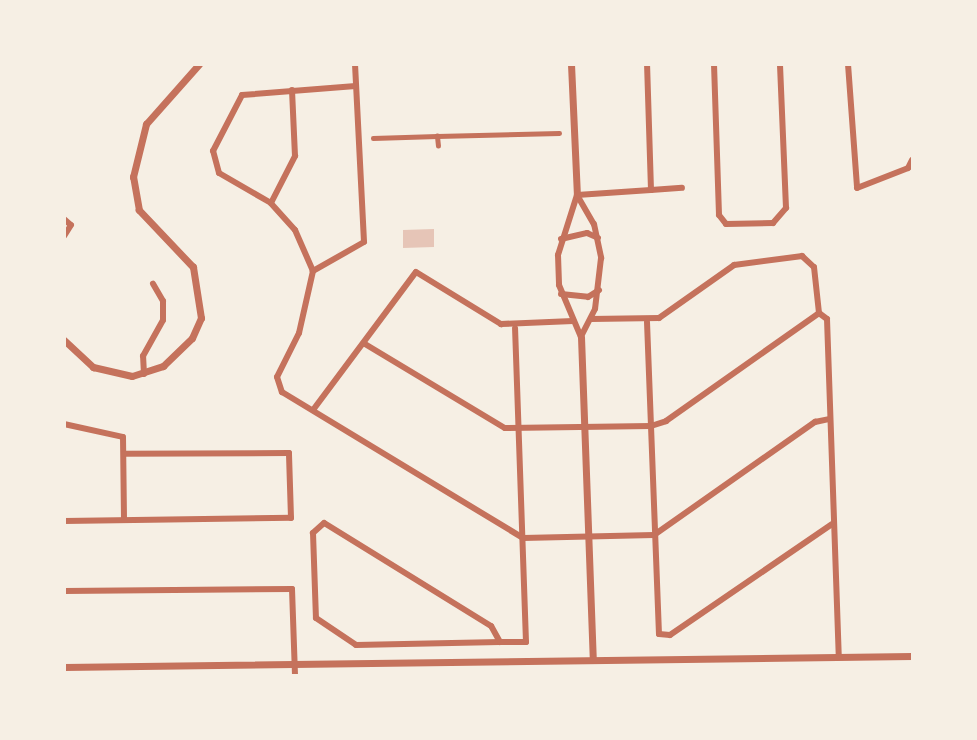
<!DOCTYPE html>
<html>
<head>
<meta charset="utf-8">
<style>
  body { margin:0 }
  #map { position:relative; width:977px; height:740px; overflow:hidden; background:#f6efe4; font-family:"Asap Condensed",sans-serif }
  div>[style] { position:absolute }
  .building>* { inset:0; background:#e6c5b7 }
  .pedestrian>* { height:4.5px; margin:-2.25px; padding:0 2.25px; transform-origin:2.25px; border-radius:2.25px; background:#c5725c }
  .minor>* { height:6px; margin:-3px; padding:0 3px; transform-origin:3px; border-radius:3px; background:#c5725c }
  .tertiary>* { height:7px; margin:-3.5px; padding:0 3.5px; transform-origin:3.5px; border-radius:3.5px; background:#c5725c }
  span { translate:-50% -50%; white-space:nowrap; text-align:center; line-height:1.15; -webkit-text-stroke:6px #f6efe4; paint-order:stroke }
  .frame { position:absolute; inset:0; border:66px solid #f6efe4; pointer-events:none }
</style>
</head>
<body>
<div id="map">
  <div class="building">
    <i style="clip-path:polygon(434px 229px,434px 247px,403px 248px,403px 230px)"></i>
  </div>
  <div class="pedestrian">
    <i style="left:373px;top:138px;width:64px;rotate:-1.8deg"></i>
    <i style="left:438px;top:146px;width:10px;rotate:-96deg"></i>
    <i style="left:437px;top:136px;width:122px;rotate:-1.4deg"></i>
  </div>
  <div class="minor">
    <i style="left:355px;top:64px;width:178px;rotate:87.1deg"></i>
    <i style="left:364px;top:242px;width:59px;rotate:150.4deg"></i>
    <i style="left:313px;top:271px;width:64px;rotate:102.7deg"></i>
    <i style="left:299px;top:333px;width:49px;rotate:116.6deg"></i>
    <i style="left:277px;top:377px;width:16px;rotate:72deg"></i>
    <i style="left:282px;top:392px;width:282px;rotate:31.2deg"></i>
    <i style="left:523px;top:538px;width:131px;rotate:-1.3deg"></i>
    <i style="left:654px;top:535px;width:197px;rotate:-35.1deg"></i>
    <i style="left:815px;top:422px;width:14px;rotate:-12deg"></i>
    <i style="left:714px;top:64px;width:151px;rotate:88.1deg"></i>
    <i style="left:719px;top:215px;width:11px;rotate:52deg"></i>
    <i style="left:726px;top:224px;width:47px;rotate:-1.2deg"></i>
    <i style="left:773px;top:223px;width:20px;rotate:-49deg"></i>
    <i style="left:786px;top:208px;width:144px;rotate:-92.4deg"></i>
    <i style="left:848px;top:64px;width:124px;rotate:85.8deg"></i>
    <i style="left:857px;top:188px;width:55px;rotate:-21.4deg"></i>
    <i style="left:908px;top:168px;width:9px;rotate:-63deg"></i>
    <i style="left:651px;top:190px;width:31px;rotate:-4deg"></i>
    <i style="left:577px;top:195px;width:74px;rotate:-3.9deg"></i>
    <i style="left:651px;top:190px;width:126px;rotate:-91.8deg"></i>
    <i style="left:577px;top:195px;width:34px;rotate:60deg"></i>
    <i style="left:594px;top:224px;width:35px;rotate:78deg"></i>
    <i style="left:601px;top:258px;width:51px;rotate:96.7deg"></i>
    <i style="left:595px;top:309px;width:31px;rotate:117deg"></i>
    <i style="left:577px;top:195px;width:63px;rotate:107.6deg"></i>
    <i style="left:558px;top:255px;width:30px;rotate:88deg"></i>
    <i style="left:559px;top:285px;width:56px;rotate:67.1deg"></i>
    <i style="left:271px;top:203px;width:53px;rotate:-62.9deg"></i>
    <i style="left:295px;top:156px;width:66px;rotate:-92.6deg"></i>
    <i style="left:64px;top:219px;width:9px;rotate:41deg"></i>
    <i style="left:71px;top:225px;width:13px;rotate:122deg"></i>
    <i style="left:561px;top:239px;width:27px;rotate:-13deg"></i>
    <i style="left:587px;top:233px;width:12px;rotate:24deg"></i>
    <i style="left:313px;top:271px;width:45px;rotate:-113.7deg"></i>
    <i style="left:295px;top:230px;width:36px;rotate:-132deg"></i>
    <i style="left:271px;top:203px;width:60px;rotate:-150deg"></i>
    <i style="left:219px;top:173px;width:23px;rotate:-105deg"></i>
    <i style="left:213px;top:151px;width:63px;rotate:-62.6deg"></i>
    <i style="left:242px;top:95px;width:114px;rotate:-4.5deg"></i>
    <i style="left:561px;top:294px;width:27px;rotate:6deg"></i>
    <i style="left:588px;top:297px;width:13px;rotate:-32deg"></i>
    <i style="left:591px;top:319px;width:68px;rotate:-0.8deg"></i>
    <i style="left:659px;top:318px;width:92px;rotate:-35.2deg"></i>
    <i style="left:734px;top:265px;width:69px;rotate:-7.5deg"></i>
    <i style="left:802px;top:256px;width:16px;rotate:43deg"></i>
    <i style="left:814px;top:267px;width:46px;rotate:83.8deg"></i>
    <i style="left:819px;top:313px;width:10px;rotate:37deg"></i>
    <i style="left:827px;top:319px;width:338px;rotate:88deg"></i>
    <i style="left:647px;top:322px;width:312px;rotate:87.8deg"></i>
    <i style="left:659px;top:634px;width:11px;rotate:5deg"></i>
    <i style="left:670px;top:635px;width:196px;rotate:-34.4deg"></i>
    <i style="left:365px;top:344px;width:163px;rotate:31deg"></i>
    <i style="left:505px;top:428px;width:146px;rotate:-0.8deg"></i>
    <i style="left:651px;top:426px;width:16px;rotate:-18deg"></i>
    <i style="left:666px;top:421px;width:187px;rotate:-35.2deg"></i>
    <i style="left:144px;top:374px;width:18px;rotate:-93deg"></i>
    <i style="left:143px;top:356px;width:41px;rotate:-60.9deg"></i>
    <i style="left:163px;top:320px;width:19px;rotate:-90deg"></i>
    <i style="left:163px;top:301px;width:20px;rotate:-120deg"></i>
    <i style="left:313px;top:410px;width:172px;rotate:-53.3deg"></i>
    <i style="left:416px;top:272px;width:100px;rotate:31.5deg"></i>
    <i style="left:501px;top:324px;width:72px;rotate:-2.4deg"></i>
    <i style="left:64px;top:424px;width:60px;rotate:12.4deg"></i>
    <i style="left:123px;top:437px;width:82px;rotate:89.3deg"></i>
    <i style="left:64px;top:521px;width:227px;rotate:-0.8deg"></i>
    <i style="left:291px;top:518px;width:65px;rotate:-91.8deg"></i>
    <i style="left:289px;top:453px;width:165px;rotate:179.7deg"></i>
    <i style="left:64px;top:591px;width:228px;rotate:-0.5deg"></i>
    <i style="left:292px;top:589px;width:87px;rotate:88deg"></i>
    <i style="left:500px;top:642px;width:18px;rotate:-119deg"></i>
    <i style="left:491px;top:626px;width:196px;rotate:-148.3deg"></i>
    <i style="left:324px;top:523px;width:15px;rotate:138deg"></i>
    <i style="left:313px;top:533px;width:85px;rotate:88deg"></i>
    <i style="left:316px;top:618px;width:48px;rotate:34deg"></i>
    <i style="left:356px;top:645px;width:144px;rotate:-1.2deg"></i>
    <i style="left:500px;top:642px;width:26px"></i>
    <i style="left:526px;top:642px;width:314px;rotate:-92deg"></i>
  </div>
  <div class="tertiary">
    <i style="left:571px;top:64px;width:131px;rotate:87.4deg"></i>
    <i style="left:581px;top:337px;width:322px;rotate:87.9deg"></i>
    <i style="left:64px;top:340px;width:40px;rotate:43deg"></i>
    <i style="left:93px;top:367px;width:40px;rotate:13deg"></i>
    <i style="left:132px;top:376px;width:33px;rotate:-18deg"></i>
    <i style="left:163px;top:366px;width:40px;rotate:-44deg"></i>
    <i style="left:192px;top:338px;width:22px;rotate:-66deg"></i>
    <i style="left:201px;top:318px;width:52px;rotate:-98.9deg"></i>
    <i style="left:193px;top:267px;width:79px;rotate:-133.5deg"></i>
    <i style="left:139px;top:210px;width:34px;rotate:-100deg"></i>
    <i style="left:133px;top:177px;width:55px;rotate:-76.2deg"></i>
    <i style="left:146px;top:124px;width:80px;rotate:-48.5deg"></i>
    <i style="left:64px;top:667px;width:848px;rotate:-0.74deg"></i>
  </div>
  <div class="frame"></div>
</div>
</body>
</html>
